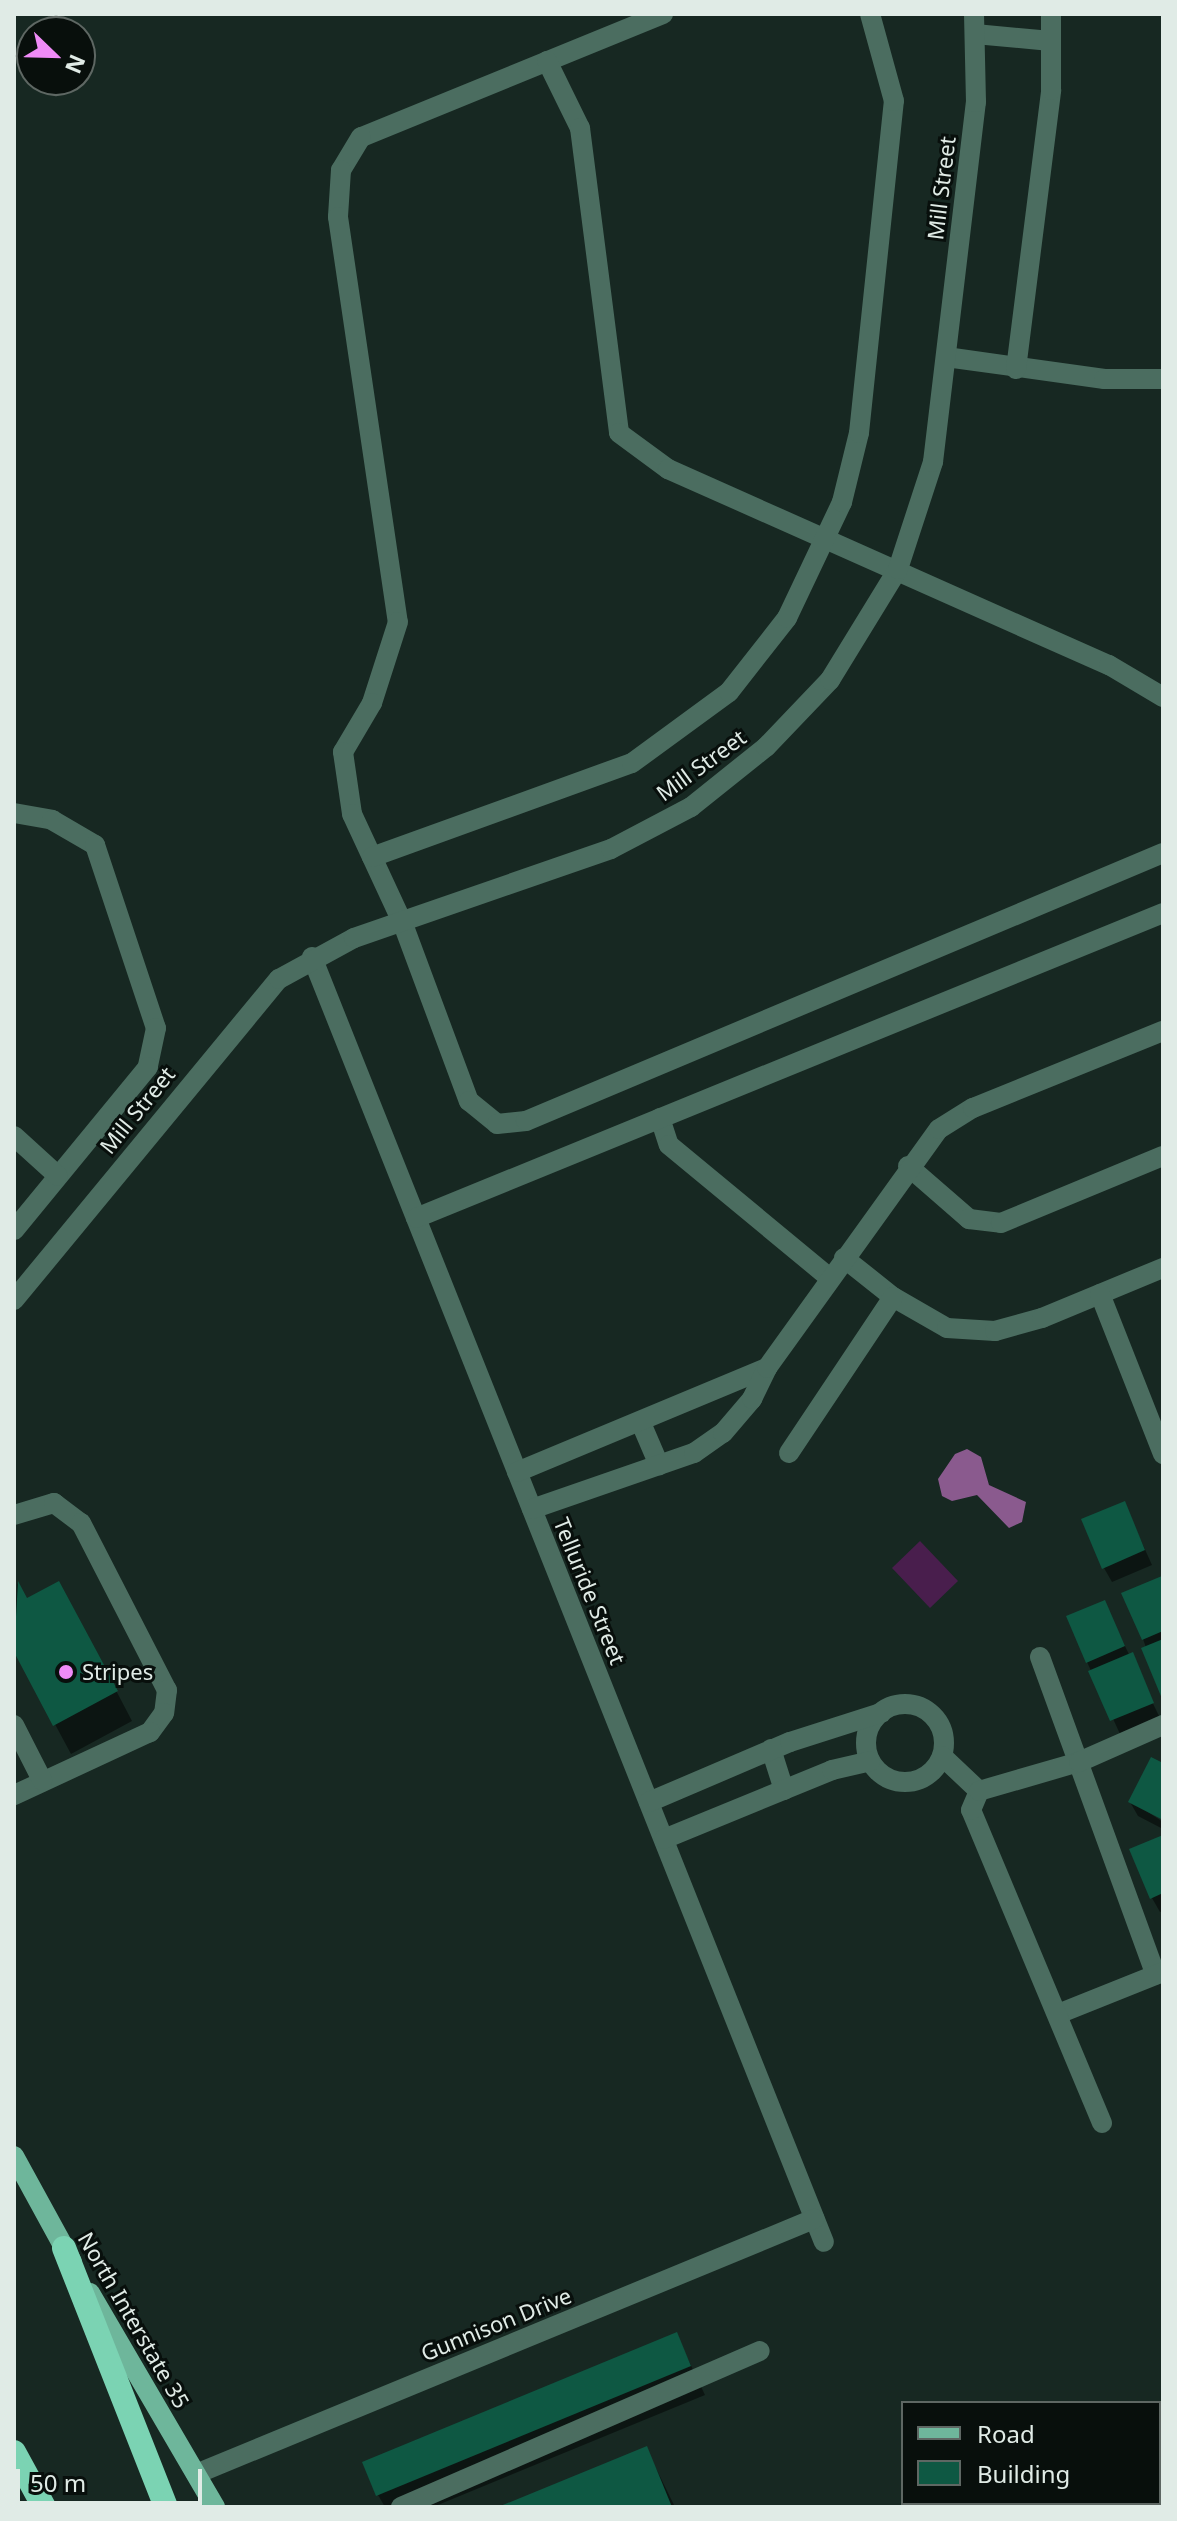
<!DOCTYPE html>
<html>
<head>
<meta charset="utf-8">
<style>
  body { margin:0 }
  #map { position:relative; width:1177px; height:2521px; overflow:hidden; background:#172822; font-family:"Noto Sans",sans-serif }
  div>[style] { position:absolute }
  .green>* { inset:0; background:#491e4d }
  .water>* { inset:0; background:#8a5a8e }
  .shadow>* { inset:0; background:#0007 }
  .building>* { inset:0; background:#0e5843 }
  .minor>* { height:20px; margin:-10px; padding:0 10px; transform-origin:10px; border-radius:10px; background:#4b6d60 }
  .minor>.ring { margin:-10px; padding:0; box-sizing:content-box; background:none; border:20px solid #4b6d60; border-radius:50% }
  .major>* { height:20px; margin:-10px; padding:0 10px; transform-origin:10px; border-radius:10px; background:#6eb69b }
  .highway>* { height:24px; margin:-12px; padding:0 12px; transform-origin:12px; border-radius:12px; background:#7bd3b3 }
  .dots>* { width:22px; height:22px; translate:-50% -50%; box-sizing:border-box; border:4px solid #080f0c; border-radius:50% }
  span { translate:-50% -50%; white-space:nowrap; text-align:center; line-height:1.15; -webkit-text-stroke:6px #080f0c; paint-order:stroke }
  .street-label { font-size:22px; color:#e0ebe6 }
  .poi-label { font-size:22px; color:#e0ebe6 }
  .left { translate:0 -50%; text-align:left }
  .frame { position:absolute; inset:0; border:16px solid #e0ebe6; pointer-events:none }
  .legend { position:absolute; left:901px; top:2401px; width:260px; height:104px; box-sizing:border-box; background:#080f0c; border:2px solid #5e6763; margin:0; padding:10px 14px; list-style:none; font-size:24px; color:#e0ebe6 }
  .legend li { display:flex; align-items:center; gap:16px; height:40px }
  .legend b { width:40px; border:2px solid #5e6763 }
  .north { position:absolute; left:16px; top:16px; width:80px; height:80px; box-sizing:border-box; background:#080f0c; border:2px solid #5e6763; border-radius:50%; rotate:113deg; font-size:22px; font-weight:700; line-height:32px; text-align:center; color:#e0ebe6 }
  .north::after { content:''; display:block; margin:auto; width:28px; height:36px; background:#ef8bf7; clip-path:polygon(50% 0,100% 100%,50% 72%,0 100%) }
  .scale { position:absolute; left:16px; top:2469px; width:186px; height:36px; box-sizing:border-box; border:4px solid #e0ebe6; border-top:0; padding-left:10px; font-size:24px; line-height:28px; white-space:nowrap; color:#e0ebe6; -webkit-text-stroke:6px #080f0c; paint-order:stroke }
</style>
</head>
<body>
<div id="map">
  <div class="green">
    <i style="clip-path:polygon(920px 1541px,958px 1581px,930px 1608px,892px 1568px)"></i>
  </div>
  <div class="water">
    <i style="clip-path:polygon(967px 1449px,981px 1457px,989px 1485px,1026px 1502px,1022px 1522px,1009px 1528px,977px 1495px,952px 1501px,942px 1496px,938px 1479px,955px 1454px)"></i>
  </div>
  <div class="shadow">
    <i style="clip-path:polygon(1124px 1503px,1152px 1565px,1112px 1582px,1104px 1568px)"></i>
    <i style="clip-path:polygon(1161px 1579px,1163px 1582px,1163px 1696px,1143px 1639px)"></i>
    <i style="clip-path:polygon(17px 1583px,27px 1600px,75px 1612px,132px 1721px,71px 1754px,14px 1648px)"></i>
    <i style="clip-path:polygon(1104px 1603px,1160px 1718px,1120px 1734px,1087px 1662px)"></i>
    <i style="clip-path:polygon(1163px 1765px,1163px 1818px,1139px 1806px,1163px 1822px,1163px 1829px,1138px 1816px,1130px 1802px)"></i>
    <i style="clip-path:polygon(1163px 1837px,1163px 1911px,1160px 1912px,1152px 1898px)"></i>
    <i style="clip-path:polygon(676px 2334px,705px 2395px,433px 2507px,385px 2507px,378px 2495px)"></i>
    <i style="clip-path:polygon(646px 2448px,675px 2507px,503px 2507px)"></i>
  </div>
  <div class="building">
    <i style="clip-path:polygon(1125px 1501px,1145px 1550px,1102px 1569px,1081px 1519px)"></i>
    <i style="clip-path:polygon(1162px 1576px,1163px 1631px,1142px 1640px,1121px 1593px)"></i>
    <i style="clip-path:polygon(18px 1581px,27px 1598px,59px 1581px,118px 1691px,53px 1726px,14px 1652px)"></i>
    <i style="clip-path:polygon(1105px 1600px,1125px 1646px,1086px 1663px,1066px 1616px)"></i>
    <i style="clip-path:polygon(1163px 1639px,1163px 1701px,1141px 1648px)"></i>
    <i style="clip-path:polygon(1133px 1652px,1154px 1703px,1110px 1721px,1088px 1671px)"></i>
    <i style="clip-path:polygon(1151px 1757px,1163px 1763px,1163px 1820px,1128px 1802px)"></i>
    <i style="clip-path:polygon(1163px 1835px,1163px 1893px,1150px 1899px,1129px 1849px)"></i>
    <i style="clip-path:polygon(677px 2332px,691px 2366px,376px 2496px,362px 2462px)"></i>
    <i style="clip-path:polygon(647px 2446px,672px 2507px,498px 2507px)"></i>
  </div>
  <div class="minor">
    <i style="left:663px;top:14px;width:326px;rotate:157.8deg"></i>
    <i style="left:361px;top:137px;width:39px;rotate:121deg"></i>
    <i style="left:341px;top:170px;width:47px;rotate:93.7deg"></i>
    <i style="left:338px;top:217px;width:409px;rotate:81.6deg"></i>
    <i style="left:398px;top:622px;width:85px;rotate:107.8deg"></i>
    <i style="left:372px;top:703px;width:57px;rotate:120.6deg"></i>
    <i style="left:343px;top:752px;width:63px;rotate:81.7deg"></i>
    <i style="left:352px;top:814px;width:121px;rotate:65.1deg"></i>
    <i style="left:403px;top:924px;width:189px;rotate:69.6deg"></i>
    <i style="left:469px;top:1101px;width:36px;rotate:39deg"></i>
    <i style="left:497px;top:1124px;width:29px;rotate:-6deg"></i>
    <i style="left:526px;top:1121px;width:691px;rotate:-22.82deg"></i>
    <i style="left:975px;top:34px;width:76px;rotate:5.3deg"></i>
    <i style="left:547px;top:61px;width:75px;rotate:63.8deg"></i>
    <i style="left:580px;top:128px;width:307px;rotate:82.7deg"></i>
    <i style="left:619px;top:433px;width:61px;rotate:36.3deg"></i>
    <i style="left:668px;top:469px;width:483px;rotate:24deg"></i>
    <i style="left:1109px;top:665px;width:63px;rotate:30.7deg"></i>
    <i style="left:946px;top:357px;width:160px;rotate:7.9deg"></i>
    <i style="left:1104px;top:379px;width:59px"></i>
    <i style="left:1016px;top:369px;width:281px;rotate:-82.8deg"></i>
    <i style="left:1051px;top:90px;width:76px;rotate:-90deg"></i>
    <i style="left:14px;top:813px;width:39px;rotate:10deg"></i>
    <i style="left:52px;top:820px;width:50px;rotate:30.2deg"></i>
    <i style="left:95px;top:845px;width:193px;rotate:71.6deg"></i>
    <i style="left:156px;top:1028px;width:40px;rotate:102deg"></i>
    <i style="left:148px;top:1067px;width:211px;rotate:129.4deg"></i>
    <i style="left:372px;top:857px;width:276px;rotate:-19.9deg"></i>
    <i style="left:632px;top:763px;width:120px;rotate:-36.2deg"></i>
    <i style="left:729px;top:692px;width:94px;rotate:-51.9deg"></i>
    <i style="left:787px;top:618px;width:128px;rotate:-64.6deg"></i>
    <i style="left:842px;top:502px;width:71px;rotate:-76.2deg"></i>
    <i style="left:859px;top:433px;width:334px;rotate:-84deg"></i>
    <i style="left:894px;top:101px;width:90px;rotate:-105.4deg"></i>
    <i style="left:312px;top:957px;width:1383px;rotate:68.28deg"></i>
    <i style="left:660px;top:1118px;width:28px;rotate:72deg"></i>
    <i style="left:669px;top:1145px;width:209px;rotate:39.6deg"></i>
    <i style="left:14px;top:1136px;width:59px;rotate:42.3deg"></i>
    <i style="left:908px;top:1166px;width:81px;rotate:41deg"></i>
    <i style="left:969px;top:1219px;width:32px;rotate:7deg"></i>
    <i style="left:1001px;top:1223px;width:175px;rotate:-22.5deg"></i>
    <i style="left:416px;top:1218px;width:807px;rotate:-22.21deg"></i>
    <i style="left:844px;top:1258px;width:63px;rotate:38.5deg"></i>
    <i style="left:893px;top:1297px;width:62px;rotate:29.9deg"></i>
    <i style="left:947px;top:1328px;width:48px;rotate:3.6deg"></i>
    <i style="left:995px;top:1331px;width:49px;rotate:-15.5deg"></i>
    <i style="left:1042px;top:1318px;width:131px;rotate:-22.5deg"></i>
    <i style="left:1100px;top:1294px;width:172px;rotate:68.5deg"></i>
    <i style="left:14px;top:1300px;width:416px;rotate:-50.5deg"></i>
    <i style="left:279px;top:979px;width:85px;rotate:-28.7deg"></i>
    <i style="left:354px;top:938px;width:272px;rotate:-19.1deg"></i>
    <i style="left:611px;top:849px;width:90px;rotate:-27.7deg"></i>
    <i style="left:691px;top:807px;width:96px;rotate:-38.7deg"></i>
    <i style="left:766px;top:747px;width:93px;rotate:-46.3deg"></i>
    <i style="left:830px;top:680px;width:130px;rotate:-58.5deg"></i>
    <i style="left:898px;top:569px;width:113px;rotate:-71.9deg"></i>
    <i style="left:933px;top:462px;width:363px;rotate:-83.2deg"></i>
    <i style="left:976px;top:102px;width:88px;rotate:-91.3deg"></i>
    <i style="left:641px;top:1423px;width:46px;rotate:66.8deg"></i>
    <i style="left:789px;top:1453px;width:187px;rotate:-56.3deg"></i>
    <i style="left:517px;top:1472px;width:271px;rotate:-22.6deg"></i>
    <i style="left:532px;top:1509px;width:171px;rotate:-19.1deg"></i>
    <i style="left:694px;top:1453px;width:35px;rotate:-35deg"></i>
    <i style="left:723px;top:1433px;width:45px;rotate:-49.5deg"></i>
    <i style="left:752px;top:1399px;width:34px;rotate:-64deg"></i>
    <i style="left:767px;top:1368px;width:294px;rotate:-54.3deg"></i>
    <i style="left:939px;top:1129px;width:40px;rotate:-32deg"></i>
    <i style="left:973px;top:1108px;width:205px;rotate:-22.1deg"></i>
    <i style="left:14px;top:1515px;width:42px;rotate:-16.7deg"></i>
    <i style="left:54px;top:1503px;width:34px;rotate:37deg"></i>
    <i style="left:81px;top:1523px;width:188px;rotate:62.8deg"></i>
    <i style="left:167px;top:1690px;width:23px;rotate:97deg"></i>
    <i style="left:164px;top:1713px;width:24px;rotate:126deg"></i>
    <i style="left:150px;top:1732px;width:150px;rotate:155.1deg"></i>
    <i style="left:1040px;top:1657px;width:338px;rotate:70deg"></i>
    <i class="ring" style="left:866px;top:1704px;width:58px;height:58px"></i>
    <i style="left:14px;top:1725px;width:62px;rotate:63deg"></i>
    <i style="left:771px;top:1749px;width:43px;rotate:72.4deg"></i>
    <i style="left:942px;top:1756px;width:51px;rotate:43.4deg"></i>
    <i style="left:649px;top:1802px;width:153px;rotate:-23.1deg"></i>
    <i style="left:790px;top:1742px;width:96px;rotate:-17.7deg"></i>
    <i style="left:664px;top:1839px;width:182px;rotate:-22.3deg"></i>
    <i style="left:832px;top:1770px;width:39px;rotate:-13deg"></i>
    <i style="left:1058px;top:2014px;width:113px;rotate:-21.8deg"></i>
    <i style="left:1102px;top:2123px;width:339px;rotate:-112.7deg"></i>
    <i style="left:971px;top:1810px;width:21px;rotate:-67deg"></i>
    <i style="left:979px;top:1791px;width:104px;rotate:-16.2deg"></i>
    <i style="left:1079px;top:1762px;width:92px;rotate:-23.8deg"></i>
    <i style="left:1159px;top:2425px;width:4px;rotate:-27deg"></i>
    <i style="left:196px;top:2474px;width:669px;rotate:-22.42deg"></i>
    <i style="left:401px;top:2507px;width:391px;rotate:-23.5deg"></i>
    <i style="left:967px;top:2507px;width:10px;rotate:-24deg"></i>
  </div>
  <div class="major">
    <i style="left:14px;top:2156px;width:121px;rotate:61.3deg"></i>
    <i style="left:90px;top:2293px;width:248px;rotate:59.7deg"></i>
  </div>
  <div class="highway">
    <i style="left:64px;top:2248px;width:278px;rotate:68.5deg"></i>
    <i style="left:14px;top:2452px;width:63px;rotate:61.4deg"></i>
  </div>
  <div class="dots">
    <i style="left:66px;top:1672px;background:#ef8bf7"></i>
  </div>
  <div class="street-label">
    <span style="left:941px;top:188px;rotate:-83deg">Mill Street</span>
    <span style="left:701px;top:765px;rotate:-36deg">Mill Street</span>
    <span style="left:137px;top:1110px;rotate:-51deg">Mill Street</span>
    <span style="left:590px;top:1591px;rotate:68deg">Telluride Street</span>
    <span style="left:134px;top:2320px;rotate:60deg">North Interstate 35</span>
    <span style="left:496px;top:2324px;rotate:-22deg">Gunnison Drive</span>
  </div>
  <div class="poi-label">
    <span class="left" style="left:82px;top:1672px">Stripes</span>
  </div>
  <div class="frame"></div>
  <ul class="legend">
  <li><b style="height:10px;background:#6eb69b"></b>Road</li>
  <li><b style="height:22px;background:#0e5843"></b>Building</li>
  </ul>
  <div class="north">N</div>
  <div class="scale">50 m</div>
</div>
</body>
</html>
